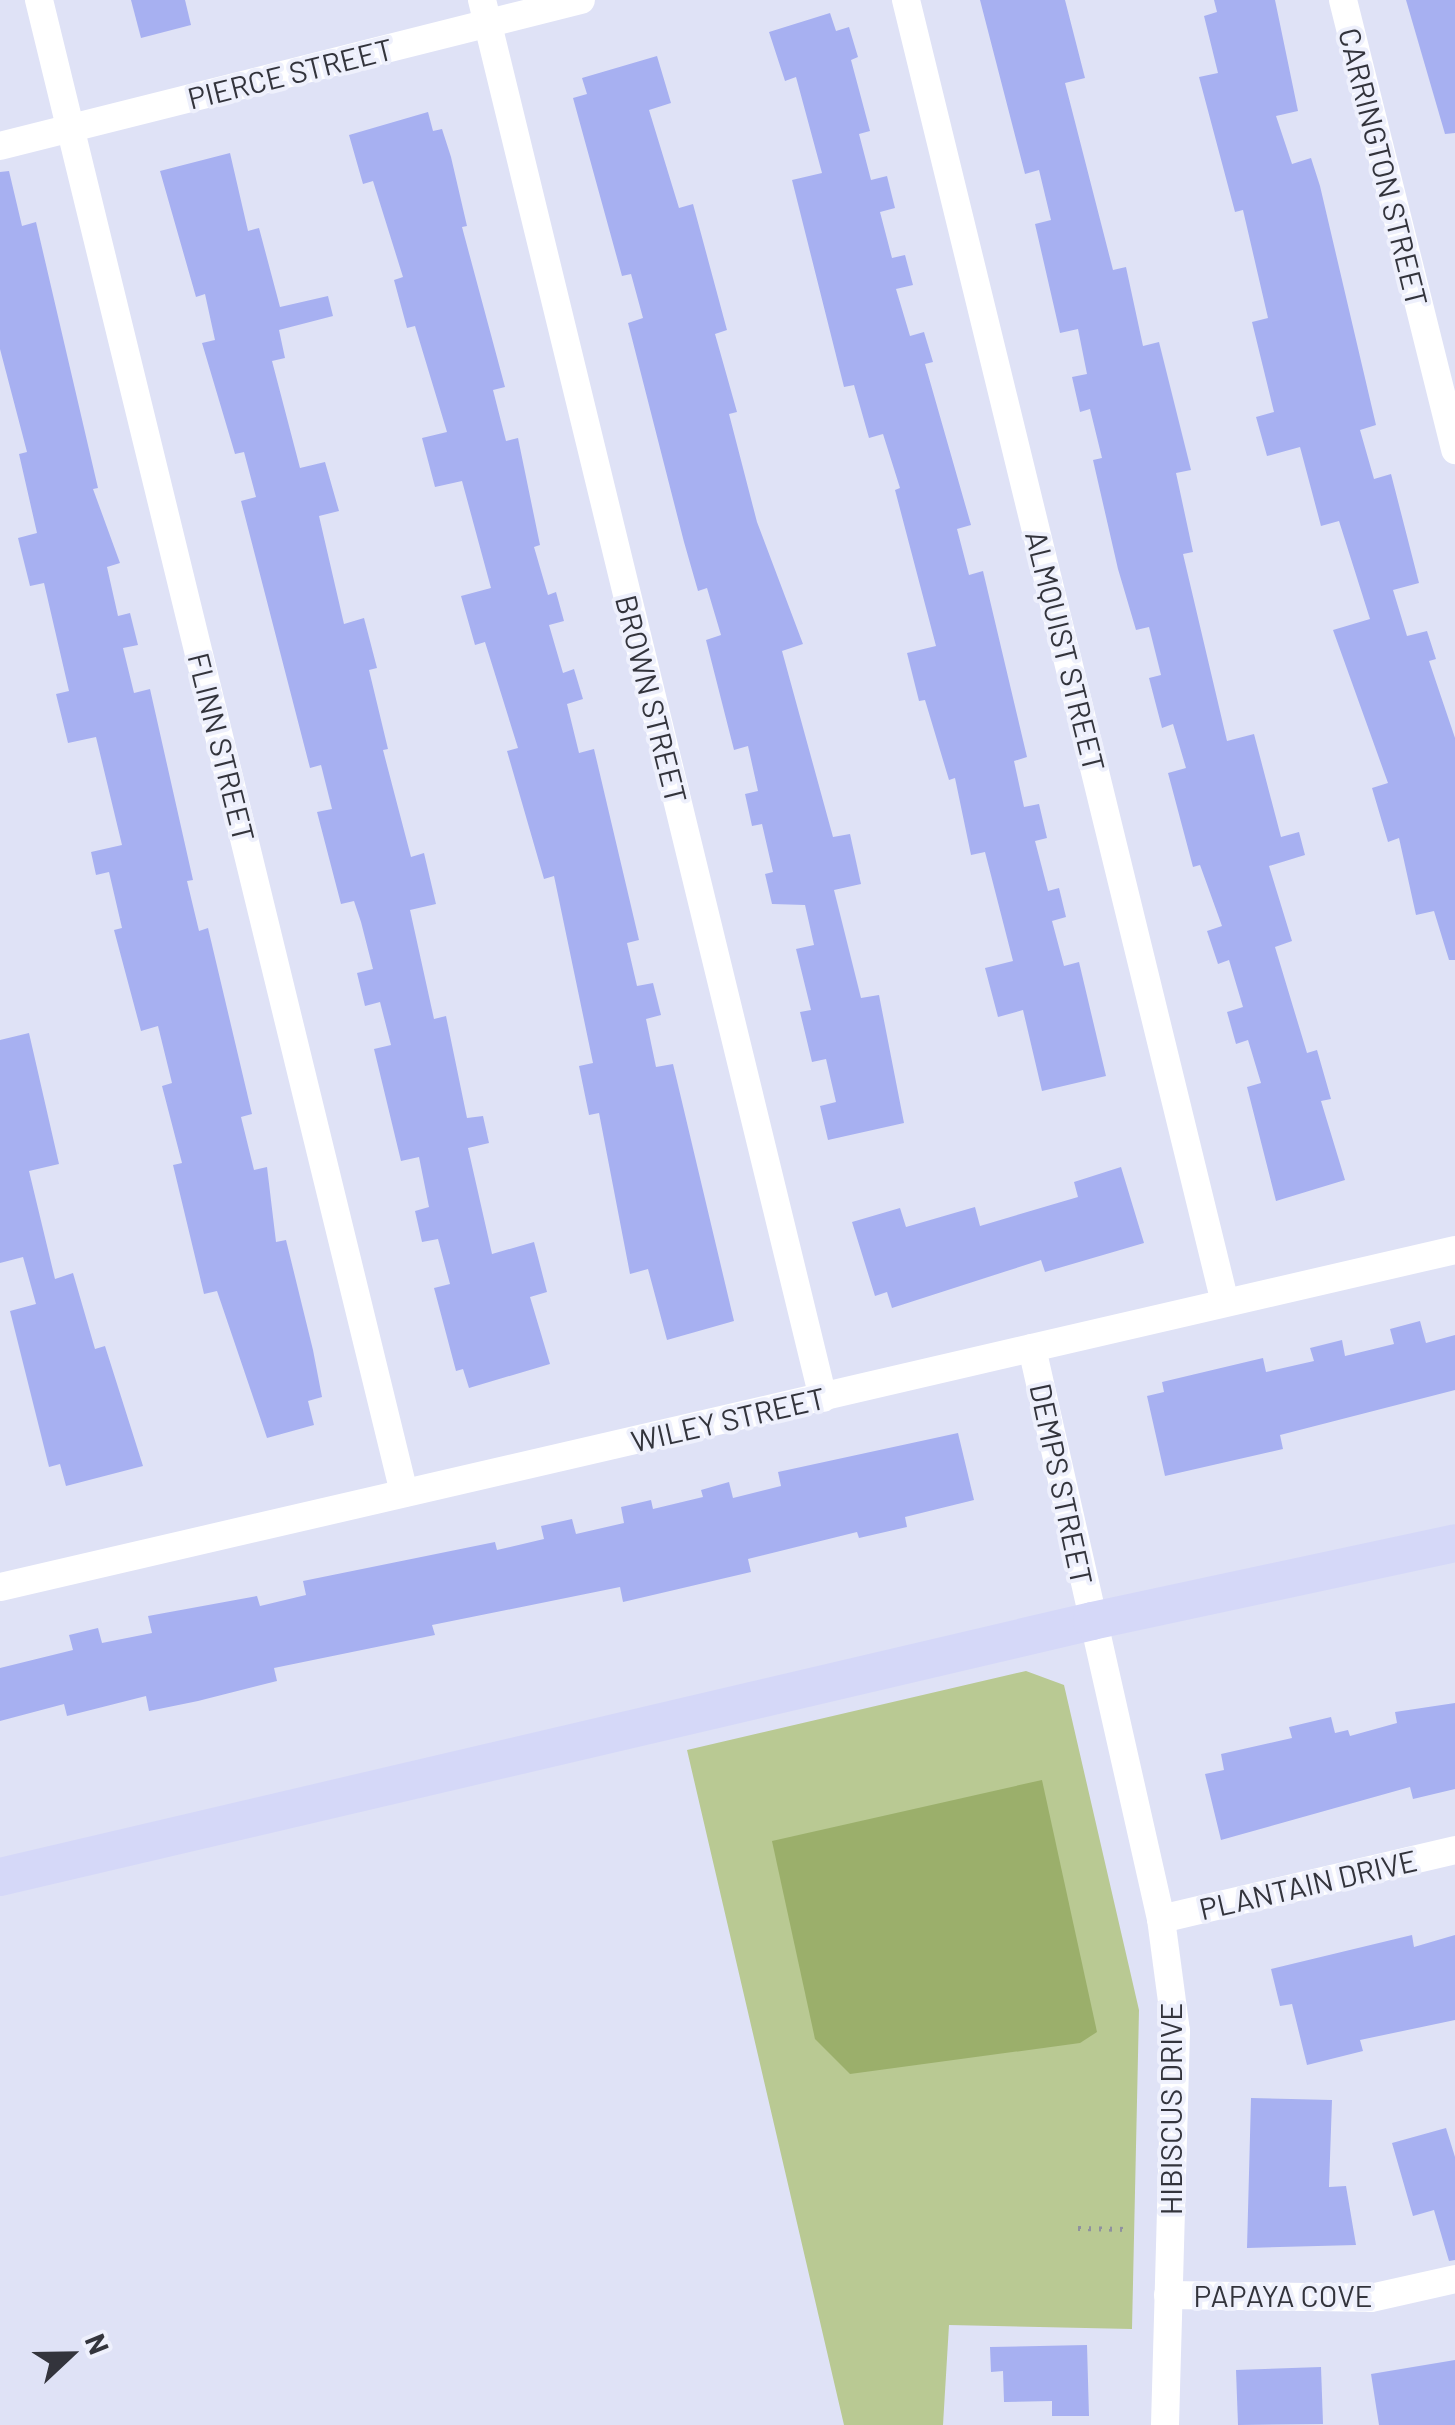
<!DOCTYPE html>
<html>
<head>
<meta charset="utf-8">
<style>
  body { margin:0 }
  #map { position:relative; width:1455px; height:2425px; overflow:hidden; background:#dfe2f6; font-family:Barlow,sans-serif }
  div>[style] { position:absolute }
  .green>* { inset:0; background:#b9c993 }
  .water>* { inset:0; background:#9baf6b }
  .building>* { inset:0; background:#a7b0f1 }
  .path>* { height:5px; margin-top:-2.5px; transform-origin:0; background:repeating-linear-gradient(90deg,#8f919f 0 2.5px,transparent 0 10.5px) }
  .street>* { height:28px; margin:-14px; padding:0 14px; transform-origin:14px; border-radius:14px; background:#fff }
  .secondary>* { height:38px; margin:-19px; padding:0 19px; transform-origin:19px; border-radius:19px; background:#d5d8f8 }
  span { translate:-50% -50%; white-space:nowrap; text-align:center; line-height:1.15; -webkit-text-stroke:8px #eef0fc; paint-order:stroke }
  .street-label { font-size:30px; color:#33343c }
  .north { position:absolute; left:20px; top:2305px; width:100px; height:100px; -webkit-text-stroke:8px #eef0fc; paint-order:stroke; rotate:68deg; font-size:28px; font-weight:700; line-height:40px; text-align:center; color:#33343c }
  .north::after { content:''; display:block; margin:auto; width:35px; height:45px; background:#33343c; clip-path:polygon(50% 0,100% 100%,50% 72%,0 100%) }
</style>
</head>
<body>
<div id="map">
  <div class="green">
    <i style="clip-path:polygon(1026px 1671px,1064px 1685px,1139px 2010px,1132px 2329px,949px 2325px,943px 2425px,844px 2425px,687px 1750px)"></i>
  </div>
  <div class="water">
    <i style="clip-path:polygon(1042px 1780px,1097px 2032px,1080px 2043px,850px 2074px,815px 2039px,772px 1841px)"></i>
  </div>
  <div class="building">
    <i style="clip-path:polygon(131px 0,185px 0,191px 25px,141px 38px)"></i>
    <i style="clip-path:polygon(980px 0,1065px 0,1085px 78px,1065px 83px,1113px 270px,1126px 267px,1143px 346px,1159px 342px,1191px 470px,1176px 473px,1193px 552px,1183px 554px,1227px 741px,1254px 734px,1281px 837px,1299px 832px,1305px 855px,1269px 866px,1292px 941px,1275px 947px,1307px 1053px,1317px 1050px,1331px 1099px,1321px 1101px,1345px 1180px,1276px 1201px,1247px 1087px,1261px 1083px,1248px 1040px,1236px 1044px,1227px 1012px,1243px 1007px,1229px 960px,1218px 964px,1207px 931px,1222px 926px,1200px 865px,1193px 867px,1168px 773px,1186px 768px,1173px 724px,1162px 728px,1149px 678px,1161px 675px,1149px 627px,1136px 630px,1118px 569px,1093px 460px,1102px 458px,1090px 409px,1080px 412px,1072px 377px,1087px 374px,1078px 329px,1060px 333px,1035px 224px,1051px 220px,1039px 170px,1025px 174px)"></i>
    <i style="clip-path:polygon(1214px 0,1275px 0,1298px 111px,1276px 116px,1292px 164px,1311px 158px,1320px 186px,1376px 425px,1360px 430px,1374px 479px,1391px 474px,1419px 583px,1393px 590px,1407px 636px,1427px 631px,1436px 659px,1429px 661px,1455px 738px,1455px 960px,1449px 960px,1434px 911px,1416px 915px,1399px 838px,1388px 842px,1372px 788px,1388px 783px,1333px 630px,1370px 619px,1339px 521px,1321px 526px,1300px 447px,1267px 456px,1256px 417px,1274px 412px,1252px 322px,1268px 318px,1243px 210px,1235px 212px,1199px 77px,1218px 73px,1204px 16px,1217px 12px)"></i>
    <i style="clip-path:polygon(1406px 0,1455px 0,1455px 133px,1445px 134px)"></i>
    <i style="clip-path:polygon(830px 13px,836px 31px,849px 27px,858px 57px,851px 60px,870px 131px,859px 134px,871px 180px,887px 176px,895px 208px,880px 212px,892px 258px,905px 255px,913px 285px,896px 289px,910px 336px,924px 332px,933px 362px,925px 364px,971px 525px,957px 529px,969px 575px,983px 571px,1027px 757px,1014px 761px,1024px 807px,1039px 804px,1047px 838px,1035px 841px,1048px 891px,1059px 888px,1066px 917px,1052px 921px,1064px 966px,1079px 962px,1106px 1076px,1042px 1091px,1023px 1010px,998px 1017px,985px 968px,1013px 961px,985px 852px,971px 855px,955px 778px,949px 780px,925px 700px,919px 701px,907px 653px,936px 646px,895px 490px,900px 488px,883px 434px,869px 438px,854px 385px,844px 387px,792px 180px,822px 173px,796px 77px,785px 81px,769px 32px)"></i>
    <i style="clip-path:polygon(657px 56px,671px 103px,649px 110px,679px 208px,693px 204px,727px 330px,715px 334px,737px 412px,729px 414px,757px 522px,803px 644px,782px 651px,833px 837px,850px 834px,861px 884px,834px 890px,861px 998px,879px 995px,904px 1123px,828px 1140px,820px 1106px,836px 1102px,826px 1059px,812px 1062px,800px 1012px,811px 1010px,796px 949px,814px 945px,805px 905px,772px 904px,765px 874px,773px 872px,762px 824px,752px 826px,745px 794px,758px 791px,748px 746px,734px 750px,706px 640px,721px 635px,707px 588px,698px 591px,684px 542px,628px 323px,643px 318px,631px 274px,622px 276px,573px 98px,587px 94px,582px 78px)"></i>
    <i style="clip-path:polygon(428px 112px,433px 131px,442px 129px,451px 157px,467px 226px,462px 227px,505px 387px,493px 390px,506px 441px,518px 438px,540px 545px,534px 547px,548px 595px,556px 592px,564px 621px,549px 625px,563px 673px,574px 669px,583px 699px,567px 704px,579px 753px,594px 749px,639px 940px,627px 943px,637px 986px,653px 983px,661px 1015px,646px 1019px,656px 1067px,673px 1064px,734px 1321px,667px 1340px,648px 1269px,630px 1274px,599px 1113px,589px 1115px,579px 1066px,593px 1063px,554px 876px,544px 879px,507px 751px,518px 748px,485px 642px,475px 645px,461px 596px,491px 588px,462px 481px,435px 487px,422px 438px,447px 432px,415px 326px,407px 328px,394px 280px,403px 277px,373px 181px,363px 184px,349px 135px)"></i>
    <i style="clip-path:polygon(230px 153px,248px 231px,259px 228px,280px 307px,328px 296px,333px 316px,279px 330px,285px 358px,272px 361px,300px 468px,325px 462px,339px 511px,319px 516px,344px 624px,364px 618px,377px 668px,369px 670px,388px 749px,383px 750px,411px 857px,424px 853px,436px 904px,410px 910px,434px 1019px,446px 1016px,467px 1118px,483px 1116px,489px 1143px,468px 1148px,492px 1254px,534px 1242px,547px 1292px,530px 1297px,550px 1364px,469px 1388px,463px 1369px,456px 1371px,434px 1288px,450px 1284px,438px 1239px,422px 1242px,415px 1211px,429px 1207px,419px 1157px,401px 1161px,374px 1049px,391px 1045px,380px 1002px,365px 1006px,357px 973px,373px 969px,361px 922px,354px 901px,341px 904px,317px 812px,332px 809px,321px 765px,310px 768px,241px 501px,256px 497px,244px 452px,235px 454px,202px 343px,215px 340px,205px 294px,196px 297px,160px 171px)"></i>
    <i style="clip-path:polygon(9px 171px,22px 226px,36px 222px,98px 488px,93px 489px,120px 563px,107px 567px,118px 616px,130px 613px,138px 645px,123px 648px,134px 693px,150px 689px,193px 880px,187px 881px,199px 931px,208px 928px,252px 1114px,241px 1117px,254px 1170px,267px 1167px,276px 1242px,286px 1240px,313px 1350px,322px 1397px,308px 1401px,314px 1425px,267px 1438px,217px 1291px,204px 1294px,173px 1165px,182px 1163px,162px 1086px,172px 1083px,158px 1026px,141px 1031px,114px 930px,122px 928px,109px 872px,96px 875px,91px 852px,122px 845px,96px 737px,68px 743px,56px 694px,69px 691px,44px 583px,30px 586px,18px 538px,37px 533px,19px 454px,27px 452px,0 349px,0 172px)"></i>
    <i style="clip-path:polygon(29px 1033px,59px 1164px,29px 1171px,55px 1279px,73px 1273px,95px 1349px,105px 1346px,143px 1466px,66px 1486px,60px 1464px,49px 1467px,10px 1311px,36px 1304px,23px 1257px,0 1263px,0 1040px)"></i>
    <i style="clip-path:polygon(1121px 1167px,1144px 1243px,1045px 1272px,1041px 1260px,892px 1308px,887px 1292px,875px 1296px,852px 1222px,900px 1208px,906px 1227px,975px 1207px,980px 1226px,1078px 1197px,1074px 1182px)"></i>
    <i style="clip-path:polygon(1420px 1321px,1426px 1343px,1455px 1335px,1455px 1390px,1280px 1435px,1283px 1449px,1165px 1476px,1147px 1396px,1164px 1392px,1162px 1382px,1263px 1358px,1266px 1372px,1314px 1361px,1310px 1348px,1342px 1340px,1345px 1356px,1394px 1344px,1390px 1329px)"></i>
    <i style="clip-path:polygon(958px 1433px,974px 1500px,905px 1517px,907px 1527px,859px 1538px,857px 1532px,748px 1559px,751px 1572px,623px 1602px,620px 1587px,432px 1625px,435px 1635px,274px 1668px,277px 1681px,198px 1701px,149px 1711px,146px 1696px,67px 1716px,64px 1704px,0 1721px,0 1668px,73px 1650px,69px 1635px,98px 1628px,102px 1643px,152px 1633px,148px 1616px,257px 1596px,260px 1606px,306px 1595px,303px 1581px,495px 1542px,497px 1550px,544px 1539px,541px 1526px,572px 1519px,576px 1534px,624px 1523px,621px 1507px,651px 1500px,653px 1509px,703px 1497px,701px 1490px,729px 1482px,733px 1498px,781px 1486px,778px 1472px)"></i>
    <i style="clip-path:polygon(1455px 1703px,1455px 1789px,1413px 1799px,1410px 1787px,1221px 1840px,1205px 1774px,1224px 1770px,1221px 1754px,1292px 1738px,1289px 1727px,1331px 1717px,1335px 1733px,1348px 1730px,1350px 1736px,1397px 1723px,1395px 1712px)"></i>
    <i style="clip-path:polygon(1412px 1935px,1414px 1947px,1455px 1935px,1455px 2020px,1360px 2040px,1363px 2051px,1307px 2065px,1292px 2004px,1280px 2006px,1271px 1969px)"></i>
    <i style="clip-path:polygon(1251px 2098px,1332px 2100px,1329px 2187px,1346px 2186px,1356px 2245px,1247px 2248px)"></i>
    <i style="clip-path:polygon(1446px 2128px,1455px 2157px,1455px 2260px,1449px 2261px,1434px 2210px,1413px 2216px,1392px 2143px)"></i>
    <i style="clip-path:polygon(1087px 2345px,1089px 2416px,1052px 2416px,1052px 2401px,1004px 2402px,1003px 2371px,991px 2372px,990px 2347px)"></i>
    <i style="clip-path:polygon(1455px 2360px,1455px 2425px,1379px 2425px,1371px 2374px)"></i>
    <i style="clip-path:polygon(1321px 2367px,1323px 2424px,1238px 2425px,1236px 2370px)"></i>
  </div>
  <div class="path">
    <i style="left:1078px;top:2228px;width:51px;rotate:1.1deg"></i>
  </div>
  <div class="street">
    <i style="left:39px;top:0;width:1537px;rotate:76.26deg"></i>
    <i style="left:482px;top:0;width:1439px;rotate:76.29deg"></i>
    <i style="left:906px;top:0;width:1341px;rotate:76.24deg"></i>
    <i style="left:1343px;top:0;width:464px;rotate:76deg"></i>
    <i style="left:0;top:146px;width:599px;rotate:-14.11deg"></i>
    <i style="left:1032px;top:1348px;width:585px;rotate:77.27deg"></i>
    <i style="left:1161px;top:1919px;width:113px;rotate:82.4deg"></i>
    <i style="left:1176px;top:2031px;width:394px;rotate:91.6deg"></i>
    <i style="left:0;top:1587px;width:1494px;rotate:-13.04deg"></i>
    <i style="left:1161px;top:1919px;width:302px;rotate:-13.2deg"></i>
    <i style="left:1168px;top:2295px;width:203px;rotate:0.8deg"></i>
    <i style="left:1371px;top:2298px;width:86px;rotate:-12.7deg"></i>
  </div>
  <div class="secondary">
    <i style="left:0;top:1877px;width:1122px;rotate:-13.19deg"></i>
    <i style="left:1092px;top:1621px;width:371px;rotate:-12.1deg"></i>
  </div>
  <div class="street-label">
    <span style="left:290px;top:73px;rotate:-14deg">PIERCE STREET</span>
    <span style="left:1384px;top:167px;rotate:76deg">CARRINGTON STREET</span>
    <span style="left:1066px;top:651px;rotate:76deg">ALMQUIST STREET</span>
    <span style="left:652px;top:699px;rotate:76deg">BROWN STREET</span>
    <span style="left:222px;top:747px;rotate:76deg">FLINN STREET</span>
    <span style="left:728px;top:1419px;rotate:-13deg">WILEY STREET</span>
    <span style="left:1062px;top:1484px;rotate:78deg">DEMPS STREET</span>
    <span style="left:1308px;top:1884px;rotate:-13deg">PLANTAIN DRIVE</span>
    <span style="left:1170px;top:2109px;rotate:-90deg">HIBISCUS DRIVE</span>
    <span style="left:1283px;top:2295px">PAPAYA COVE</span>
  </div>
  <div class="north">N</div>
</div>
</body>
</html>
